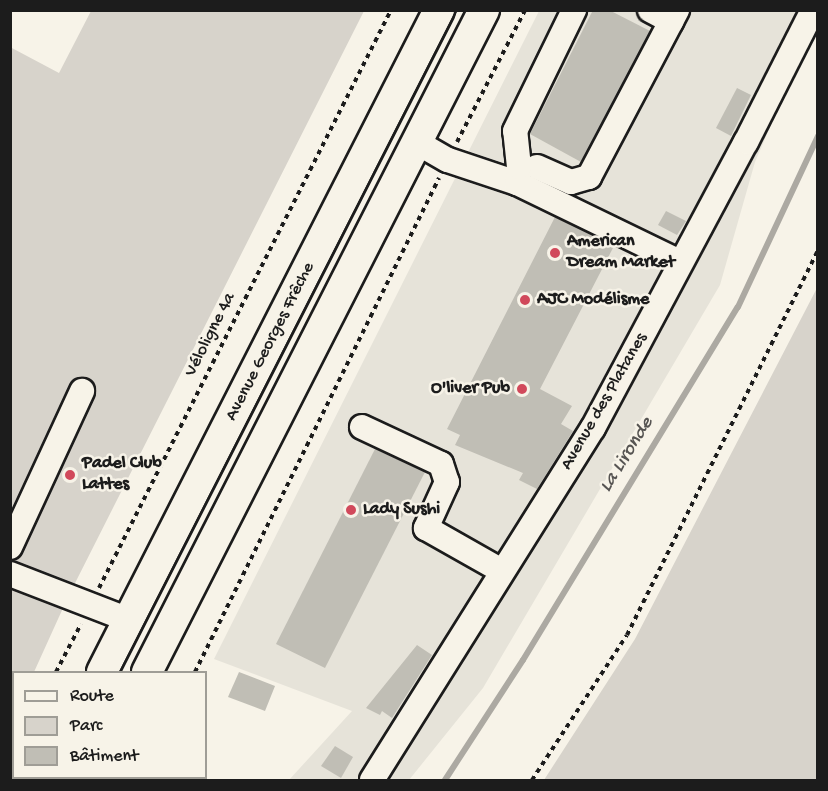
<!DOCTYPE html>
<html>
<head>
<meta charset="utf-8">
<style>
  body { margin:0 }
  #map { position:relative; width:828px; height:791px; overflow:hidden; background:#f7f3e8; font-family:"Gochi Hand",sans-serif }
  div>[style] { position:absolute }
  .built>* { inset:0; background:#e6e3d9 }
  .green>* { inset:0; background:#d7d3cb }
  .stream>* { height:6px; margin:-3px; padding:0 3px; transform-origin:3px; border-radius:3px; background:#aca9a2 }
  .building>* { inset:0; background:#c0beb5 }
  .path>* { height:4px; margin-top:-2px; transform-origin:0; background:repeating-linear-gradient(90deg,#1c1c1c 0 4.5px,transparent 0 9px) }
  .roads { filter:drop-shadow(2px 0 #1c1c1c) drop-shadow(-2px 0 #1c1c1c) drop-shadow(0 2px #1c1c1c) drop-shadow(0 -2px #1c1c1c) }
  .minor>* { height:24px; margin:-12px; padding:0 12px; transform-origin:12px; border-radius:12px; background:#f7f3e8 }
  .major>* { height:30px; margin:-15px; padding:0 15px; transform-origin:15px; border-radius:15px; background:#f7f3e8 }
  .tram>* { height:1.5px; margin:-0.75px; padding:0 0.75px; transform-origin:0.75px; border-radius:0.75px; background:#1c1c1c }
  .dots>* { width:16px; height:16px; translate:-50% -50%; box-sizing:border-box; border:3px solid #f7f3e8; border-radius:50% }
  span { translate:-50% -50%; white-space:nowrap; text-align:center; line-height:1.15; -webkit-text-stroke:5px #f7f3e8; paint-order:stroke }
  .poi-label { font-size:18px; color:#1c1c1c; font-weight:700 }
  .left { translate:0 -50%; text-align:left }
  .right { translate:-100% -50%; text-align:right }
  .street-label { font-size:18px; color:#1c1c1c }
  .water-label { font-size:20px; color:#565452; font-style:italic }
  .frame { position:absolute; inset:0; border:12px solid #1c1c1c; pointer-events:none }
  .legend { position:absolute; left:12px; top:671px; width:195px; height:108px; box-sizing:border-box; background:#f7f3e8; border:2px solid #9f9d96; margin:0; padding:8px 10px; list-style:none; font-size:18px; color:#1c1c1c }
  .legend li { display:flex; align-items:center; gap:12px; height:30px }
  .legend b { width:30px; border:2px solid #9f9d96 }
</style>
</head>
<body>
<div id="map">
  <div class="built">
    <i style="clip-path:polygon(539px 11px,817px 11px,817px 19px,755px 162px,720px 285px,483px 688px,409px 780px,289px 780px,352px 711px,214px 659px)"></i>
  </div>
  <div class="green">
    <i style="clip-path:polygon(91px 11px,364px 11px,68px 597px,34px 672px,14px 672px,13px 717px,11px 724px,10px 47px,59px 73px)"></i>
    <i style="clip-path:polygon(817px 288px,817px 780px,544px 780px,635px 639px)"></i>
  </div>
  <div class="stream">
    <i style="left:445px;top:780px;width:143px;rotate:-57deg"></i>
    <i style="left:523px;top:660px;width:413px;rotate:-58.7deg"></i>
    <i style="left:738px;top:307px;width:189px;rotate:-64.9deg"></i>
  </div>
  <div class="building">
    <i style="clip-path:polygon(593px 10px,609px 10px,650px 31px,581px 162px,530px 134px)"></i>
    <i style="clip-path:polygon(737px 88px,751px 95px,731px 136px,716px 128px)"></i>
    <i style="clip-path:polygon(666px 211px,686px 221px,677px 235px,658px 225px)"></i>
    <i style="clip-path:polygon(555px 217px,614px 246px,540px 389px,572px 406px,561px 424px,573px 431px,537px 489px,519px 480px,523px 473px,455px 445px,460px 435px,447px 429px)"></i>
    <i style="clip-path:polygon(375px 449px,425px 472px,325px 668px,276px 644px)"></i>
    <i style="clip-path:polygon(417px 645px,432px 655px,392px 718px,382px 711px,380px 715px,366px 708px)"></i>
    <i style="clip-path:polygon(239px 672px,275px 686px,265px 711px,228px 697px)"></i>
    <i style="clip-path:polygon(335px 746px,353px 757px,341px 778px,321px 766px)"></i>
  </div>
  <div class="path">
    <i style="left:457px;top:142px;width:148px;rotate:-62.7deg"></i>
    <i style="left:99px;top:588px;width:648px;rotate:-63.2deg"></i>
    <i style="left:56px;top:672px;width:54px;rotate:-62.5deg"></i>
    <i style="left:195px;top:672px;width:551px;rotate:-63.71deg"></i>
    <i style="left:10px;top:764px;width:7px;rotate:-56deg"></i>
    <i style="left:140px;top:780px;width:3px;rotate:-45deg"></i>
    <i style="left:532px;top:780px;width:173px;rotate:-56.8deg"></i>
    <i style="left:627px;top:635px;width:429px;rotate:-63.6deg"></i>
  </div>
  <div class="roads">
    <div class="minor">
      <i style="left:650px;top:10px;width:24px;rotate:28deg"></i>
      <i style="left:418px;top:143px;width:34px;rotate:30deg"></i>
      <i style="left:448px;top:160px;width:73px;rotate:18.4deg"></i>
      <i style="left:517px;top:183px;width:181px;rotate:25.9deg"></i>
      <i style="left:537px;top:167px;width:37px;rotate:24deg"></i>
      <i style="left:571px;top:182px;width:19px;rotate:-16deg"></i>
      <i style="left:589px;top:177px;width:189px;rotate:-62.2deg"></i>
      <i style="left:517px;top:183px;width:16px;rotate:-83deg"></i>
      <i style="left:519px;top:167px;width:36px;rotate:-96deg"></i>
      <i style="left:515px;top:131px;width:135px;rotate:-64deg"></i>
      <i style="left:362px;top:427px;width:87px;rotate:25.1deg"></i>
      <i style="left:441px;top:464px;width:19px;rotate:72deg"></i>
      <i style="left:447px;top:482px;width:51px;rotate:114.5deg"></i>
      <i style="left:426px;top:528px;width:87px;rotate:29.5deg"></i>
      <i style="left:10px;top:547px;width:172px;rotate:-65.2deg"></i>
      <i style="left:10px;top:574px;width:128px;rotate:21.1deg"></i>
      <i style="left:372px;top:780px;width:416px;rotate:-57.9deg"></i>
      <i style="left:593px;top:428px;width:324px;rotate:-61.9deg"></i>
      <i style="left:746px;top:142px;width:148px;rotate:-63.1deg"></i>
    </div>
    <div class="major">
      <i style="left:102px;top:672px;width:743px;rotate:-63.02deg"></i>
      <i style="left:147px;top:672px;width:743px;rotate:-63.02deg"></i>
      <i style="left:47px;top:780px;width:2px;rotate:-63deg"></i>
      <i style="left:93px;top:780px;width:2px;rotate:-63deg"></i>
    </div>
  </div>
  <div class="tram">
    <i style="left:120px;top:672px;width:743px;rotate:-63.02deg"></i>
    <i style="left:65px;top:780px;width:3px;rotate:-45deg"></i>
    <i style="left:76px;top:780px;width:2px;rotate:-63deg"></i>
  </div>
  <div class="dots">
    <i style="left:555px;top:253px;background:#d1495b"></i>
    <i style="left:525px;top:300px;background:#d1495b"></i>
    <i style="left:522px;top:389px;background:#d1495b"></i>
    <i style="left:70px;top:475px;background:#d1495b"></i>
    <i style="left:351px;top:510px;background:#d1495b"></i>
  </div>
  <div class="poi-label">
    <span class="left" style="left:567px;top:253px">American<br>Dream Market</span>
    <span class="left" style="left:537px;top:300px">AJC Modélisme</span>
    <span class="right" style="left:510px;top:389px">O'liver Pub</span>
    <span class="left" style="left:82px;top:475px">Padel Club<br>Lattes</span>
    <span class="left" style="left:363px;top:510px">Lady Sushi</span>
  </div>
  <div class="street-label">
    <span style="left:211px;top:335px;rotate:-63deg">Véloligne 4a</span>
    <span style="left:271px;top:342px;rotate:-63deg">Avenue Georges Frêche</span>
    <span style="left:605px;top:402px;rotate:-60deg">Avenue des Platanes</span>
  </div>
  <div class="water-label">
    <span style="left:627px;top:455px;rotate:-58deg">La Lironde</span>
  </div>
  <div class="frame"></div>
  <ul class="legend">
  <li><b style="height:8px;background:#f7f3e8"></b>Route</li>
  <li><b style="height:16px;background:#d7d3cb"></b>Parc</li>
  <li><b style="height:16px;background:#c0beb5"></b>Bâtiment</li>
  </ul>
</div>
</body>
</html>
